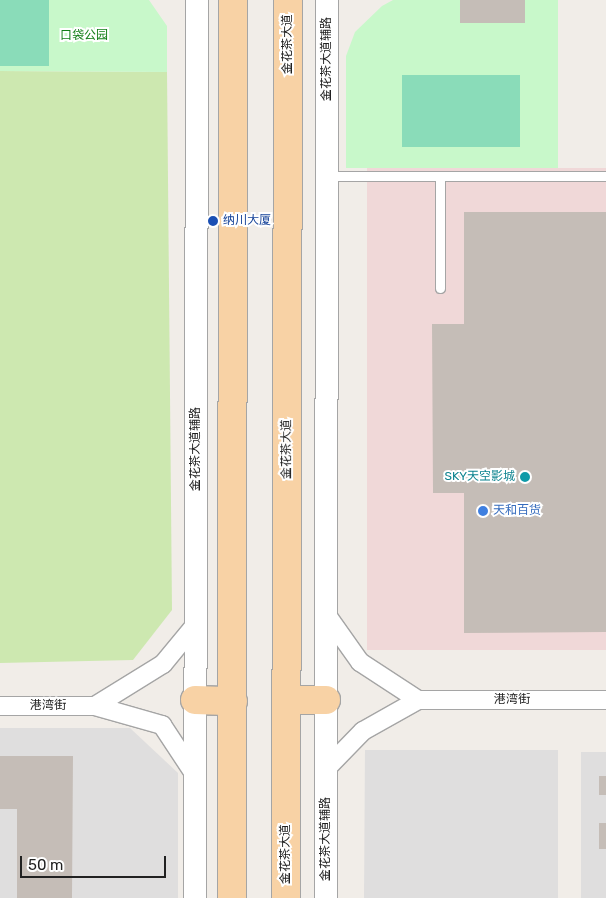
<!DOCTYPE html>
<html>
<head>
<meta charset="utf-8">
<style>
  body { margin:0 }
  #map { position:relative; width:606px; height:898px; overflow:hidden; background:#f1ede8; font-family:Rubik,"Noto Sans SC",sans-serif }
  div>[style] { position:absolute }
  .residential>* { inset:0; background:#dfdede }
  .commercial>* { inset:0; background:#f0d8d8 }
  .grass>* { inset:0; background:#cde8b0 }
  .park>* { inset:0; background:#c8f8ca }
  .pitch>* { inset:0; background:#8adcb9 }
  .building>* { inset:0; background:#c5bdb7 }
  .roads { filter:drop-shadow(1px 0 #a5a5a5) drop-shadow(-1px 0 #a5a5a5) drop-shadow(0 1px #a5a5a5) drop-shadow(0 -1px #a5a5a5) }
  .service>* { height:9px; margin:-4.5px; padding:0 4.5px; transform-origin:4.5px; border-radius:4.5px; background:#fff }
  .minor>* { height:18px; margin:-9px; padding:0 9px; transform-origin:9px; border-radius:9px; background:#fff }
  .tertiary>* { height:22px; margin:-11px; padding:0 11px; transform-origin:11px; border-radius:11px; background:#fff }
  .primary>* { height:28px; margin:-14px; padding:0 14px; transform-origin:14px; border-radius:14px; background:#f8d2a5 }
  .dots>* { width:14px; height:14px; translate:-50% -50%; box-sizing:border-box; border:2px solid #fff; border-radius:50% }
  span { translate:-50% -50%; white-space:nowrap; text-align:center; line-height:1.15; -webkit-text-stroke:4px #fff; paint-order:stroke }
  .park-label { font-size:12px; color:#117d16 }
  .street-label { font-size:12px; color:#212121 }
  .transit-label { font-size:12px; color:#164399 }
  .left { translate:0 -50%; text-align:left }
  .culture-label { font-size:12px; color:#0d838f }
  .right { translate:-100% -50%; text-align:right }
  .shop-label { font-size:12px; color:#366cbe }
  .scale { position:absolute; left:20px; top:856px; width:146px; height:22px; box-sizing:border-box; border:2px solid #212121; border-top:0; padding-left:6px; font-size:15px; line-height:18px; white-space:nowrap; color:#212121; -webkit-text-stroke:4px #fff; paint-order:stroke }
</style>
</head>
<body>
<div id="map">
  <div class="residential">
    <i style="clip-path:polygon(0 728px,130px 728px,178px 773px,178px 898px,0 898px)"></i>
    <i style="clip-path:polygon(365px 750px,558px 750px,558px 898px,364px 898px)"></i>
    <i style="clip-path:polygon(581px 752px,606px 752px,606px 898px,581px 898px)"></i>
  </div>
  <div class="commercial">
    <i style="clip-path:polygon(367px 168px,606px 168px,606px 650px,367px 650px)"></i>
  </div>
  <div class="grass">
    <i style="clip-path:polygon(0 71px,167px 72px,172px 610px,133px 660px,0 663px)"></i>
  </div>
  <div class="park">
    <i style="clip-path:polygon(0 0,149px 0,167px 26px,167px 72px,0 71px)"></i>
    <i style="clip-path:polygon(393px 0,558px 0,558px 168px,346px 168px,346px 56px,355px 32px,382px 6px)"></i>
  </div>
  <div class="pitch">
    <i style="clip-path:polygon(0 0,49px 0,49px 66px,0 66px)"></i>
    <i style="clip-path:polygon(402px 75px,520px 75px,520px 147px,402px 147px)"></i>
  </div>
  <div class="building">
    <i style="clip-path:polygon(460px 0,525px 0,525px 23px,460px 23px)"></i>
    <i style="clip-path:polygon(464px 212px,606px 212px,606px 632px,464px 633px,464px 493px,433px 493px,432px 324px,464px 324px)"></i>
    <i style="clip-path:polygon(0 756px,73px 756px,72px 898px,17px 898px,17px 809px,0 809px)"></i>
    <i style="clip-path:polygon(599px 776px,606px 776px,606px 795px,599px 795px)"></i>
    <i style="clip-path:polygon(599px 823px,606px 823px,606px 849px,599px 849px)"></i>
  </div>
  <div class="roads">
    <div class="service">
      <i style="left:327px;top:176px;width:279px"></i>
      <i style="left:440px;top:288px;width:112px;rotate:-90deg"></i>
    </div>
    <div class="minor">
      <i style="left:326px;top:614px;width:59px;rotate:54.7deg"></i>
      <i style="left:360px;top:662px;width:69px;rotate:33.2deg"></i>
      <i style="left:0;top:706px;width:95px"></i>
      <i style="left:95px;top:706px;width:70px;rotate:15.8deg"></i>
      <i style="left:162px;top:725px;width:60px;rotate:56.6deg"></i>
      <i style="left:95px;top:706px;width:80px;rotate:-31.7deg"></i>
      <i style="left:163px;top:664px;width:52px;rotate:-50.5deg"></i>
      <i style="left:326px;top:769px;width:53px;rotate:-45.8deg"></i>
      <i style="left:363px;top:731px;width:63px;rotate:-29.4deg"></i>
      <i style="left:418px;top:700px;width:188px"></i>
    </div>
    <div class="tertiary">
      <i style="left:195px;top:898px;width:898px;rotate:-89.87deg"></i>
      <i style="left:326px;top:898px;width:898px;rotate:-89.94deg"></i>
    </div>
    <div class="primary">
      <i style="left:195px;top:700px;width:38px;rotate:2deg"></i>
      <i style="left:286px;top:700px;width:40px"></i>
      <i style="left:232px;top:898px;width:898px;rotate:-89.94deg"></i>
      <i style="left:286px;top:898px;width:898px;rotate:-89.87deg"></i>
    </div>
  </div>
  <div class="dots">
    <i style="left:213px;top:221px;background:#1a4fb4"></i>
    <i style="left:525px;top:477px;background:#0f9aa8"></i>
    <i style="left:483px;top:511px;background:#3f7fe0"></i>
  </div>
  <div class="park-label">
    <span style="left:84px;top:36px">口袋公园</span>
  </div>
  <div class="street-label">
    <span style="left:288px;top:44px;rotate:-90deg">金花茶大道</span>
    <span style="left:327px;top:59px;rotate:-90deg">金花茶大道辅路</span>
    <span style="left:196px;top:449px;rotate:-90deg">金花茶大道辅路</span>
    <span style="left:287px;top:449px;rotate:-90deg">金花茶大道</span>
    <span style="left:512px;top:700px">港湾街</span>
    <span style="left:48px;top:706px">港湾街</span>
    <span style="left:326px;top:839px;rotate:-90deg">金花茶大道辅路</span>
    <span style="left:286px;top:854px;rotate:-90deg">金花茶大道</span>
  </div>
  <div class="transit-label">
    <span class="left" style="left:223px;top:221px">纳川大厦</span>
  </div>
  <div class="culture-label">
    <span class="right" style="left:515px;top:477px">SKY天空影城</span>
  </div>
  <div class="shop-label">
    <span class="left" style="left:493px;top:511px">天和百货</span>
  </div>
  <div class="scale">50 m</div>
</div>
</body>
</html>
